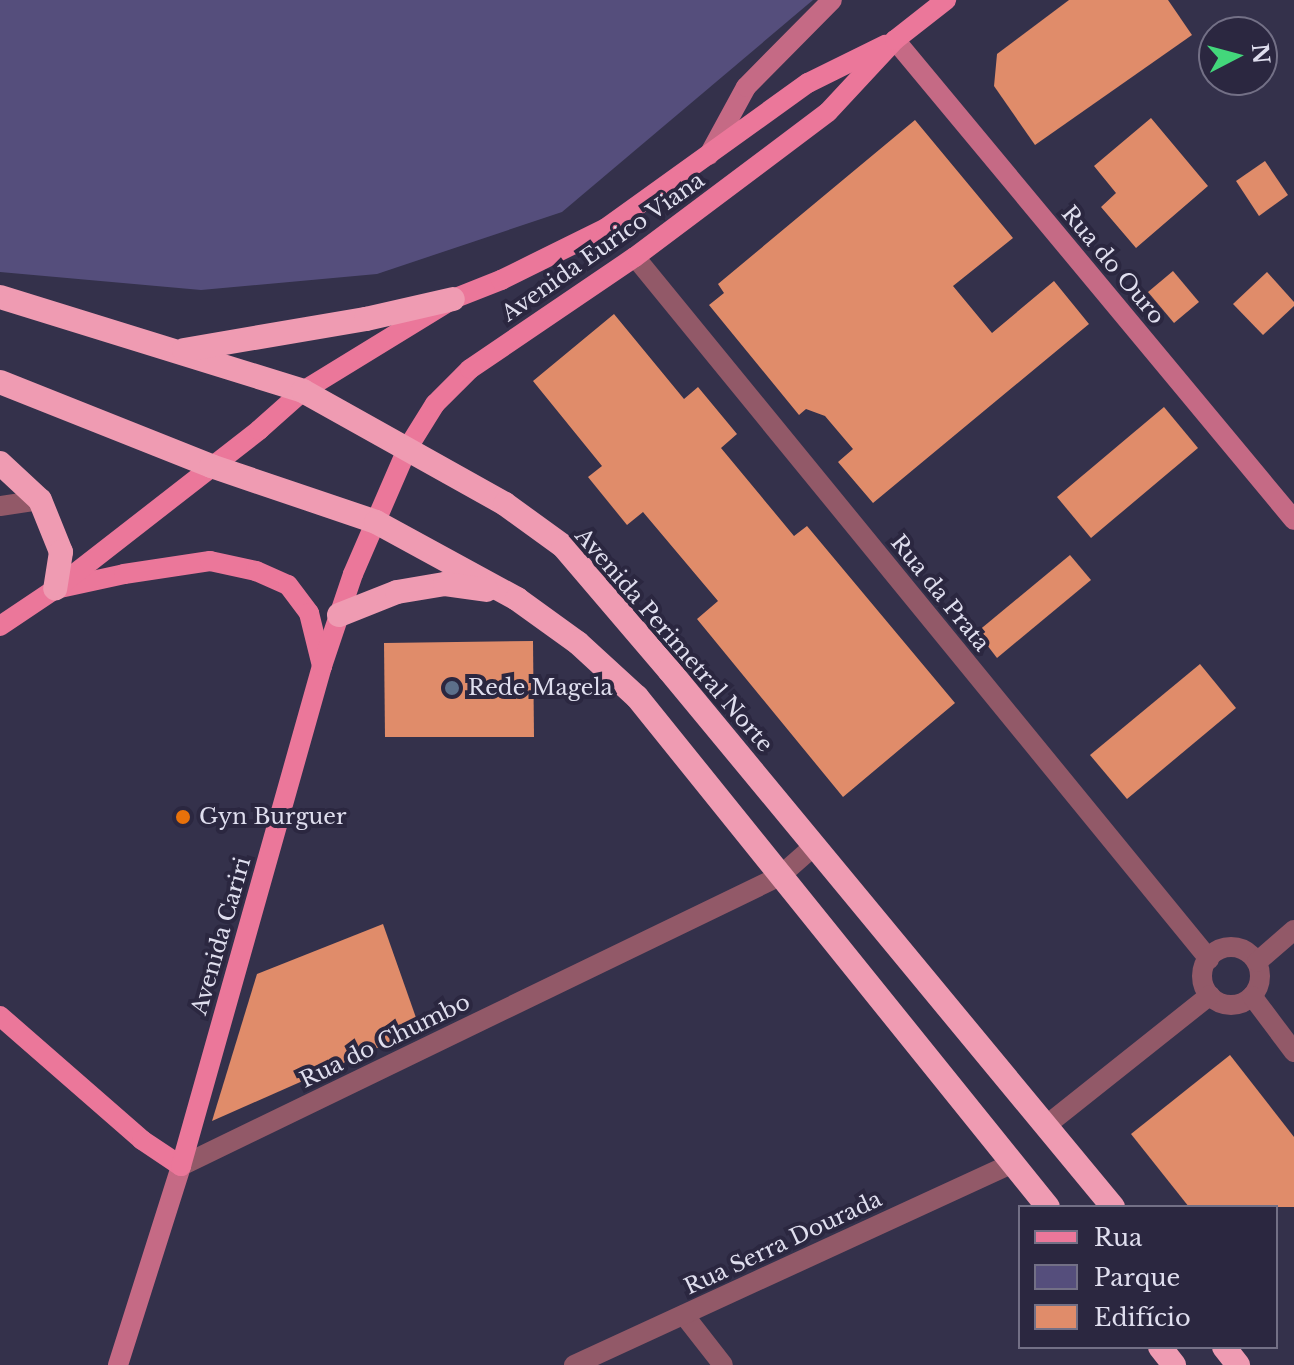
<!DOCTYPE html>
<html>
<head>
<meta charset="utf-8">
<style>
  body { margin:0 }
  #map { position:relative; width:1294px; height:1365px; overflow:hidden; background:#34314b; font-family:"Libre Baskerville",serif }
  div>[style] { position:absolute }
  .green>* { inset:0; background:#554e7c }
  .building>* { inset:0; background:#e08c6a }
  .street>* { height:20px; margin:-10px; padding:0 10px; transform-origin:10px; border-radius:10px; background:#925968 }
  .street>.ring { margin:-10px; padding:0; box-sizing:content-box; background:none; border:20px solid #925968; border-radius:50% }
  .secondary>* { height:20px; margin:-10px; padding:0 10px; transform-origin:10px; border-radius:10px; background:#c56a85 }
  .primary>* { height:20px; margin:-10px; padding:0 10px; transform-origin:10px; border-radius:10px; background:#eb779a }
  .highway>* { height:24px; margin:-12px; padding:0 12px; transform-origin:12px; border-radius:12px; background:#ef9bb2 }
  .dots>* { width:22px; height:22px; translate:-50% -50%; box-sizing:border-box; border:4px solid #2b2740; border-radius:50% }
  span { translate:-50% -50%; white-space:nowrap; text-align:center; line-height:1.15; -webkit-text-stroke:8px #2b2740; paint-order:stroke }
  .street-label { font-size:22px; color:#dfdeee }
  .poi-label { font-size:22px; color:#dfdeee }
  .left { translate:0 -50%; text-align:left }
  .legend { position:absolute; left:1018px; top:1205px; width:260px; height:144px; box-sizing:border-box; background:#2b2740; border:2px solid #737086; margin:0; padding:10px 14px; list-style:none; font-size:24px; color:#dfdeee }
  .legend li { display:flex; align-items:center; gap:16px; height:40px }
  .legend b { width:40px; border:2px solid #737086 }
  .north { position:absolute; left:1198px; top:16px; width:80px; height:80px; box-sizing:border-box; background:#2b2740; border:2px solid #737086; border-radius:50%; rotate:84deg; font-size:22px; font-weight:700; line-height:32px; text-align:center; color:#dfdeee }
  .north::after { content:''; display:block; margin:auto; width:28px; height:36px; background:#43d77b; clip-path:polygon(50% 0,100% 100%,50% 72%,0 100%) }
</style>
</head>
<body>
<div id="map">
  <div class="green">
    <i style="clip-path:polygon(0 0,813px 0,562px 212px,377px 274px,201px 290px,0 272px)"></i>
  </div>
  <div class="building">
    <i style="clip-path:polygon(1069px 0,1168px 0,1192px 35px,1035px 145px,994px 86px,997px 54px)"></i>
    <i style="clip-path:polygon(1151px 118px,1208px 186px,1136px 248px,1101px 207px,1116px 193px,1094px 166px)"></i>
    <i style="clip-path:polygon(915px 120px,1013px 238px,953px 286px,992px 333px,1054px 281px,1089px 324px,873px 503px,838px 462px,853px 449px,825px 416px,806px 409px,799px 415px,709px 305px,724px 293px,718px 284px)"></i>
    <i style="clip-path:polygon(1265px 161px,1288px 195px,1259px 216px,1236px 181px)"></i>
    <i style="clip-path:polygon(1173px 271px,1199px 302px,1174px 323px,1148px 292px)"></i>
    <i style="clip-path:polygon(1267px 272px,1294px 302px,1294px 306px,1263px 335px,1233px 304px)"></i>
    <i style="clip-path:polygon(614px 314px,684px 399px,698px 387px,737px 434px,721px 448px,794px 536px,807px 526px,955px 703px,843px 797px,697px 619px,718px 601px,643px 512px,627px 525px,588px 477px,602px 466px,533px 381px)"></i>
    <i style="clip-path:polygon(1164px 407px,1198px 448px,1091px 538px,1057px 497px)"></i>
    <i style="clip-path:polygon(1070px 555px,1091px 580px,997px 658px,977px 632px)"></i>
    <i style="clip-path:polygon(533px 641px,534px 737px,385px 737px,384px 643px)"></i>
    <i style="clip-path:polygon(1200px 664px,1236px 708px,1127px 799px,1090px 755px)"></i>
    <i style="clip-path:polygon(383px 924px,420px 1029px,212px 1121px,257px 974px)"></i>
    <i style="clip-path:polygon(1230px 1055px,1294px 1137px,1294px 1207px,1189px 1207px,1131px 1134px)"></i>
  </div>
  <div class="street">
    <i style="left:635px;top:257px;width:907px;rotate:50.73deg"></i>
    <i style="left:0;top:506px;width:40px;rotate:-8.5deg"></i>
    <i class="ring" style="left:1202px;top:947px;width:38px;height:38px"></i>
    <i style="left:1257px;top:962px;width:49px;rotate:-40.9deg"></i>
    <i style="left:1252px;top:996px;width:70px;rotate:53.1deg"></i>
    <i style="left:1048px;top:1124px;width:207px;rotate:-38.5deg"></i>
    <i style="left:181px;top:1166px;width:666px;rotate:-25.83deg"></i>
    <i style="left:780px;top:876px;width:45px;rotate:-41.4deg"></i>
    <i style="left:684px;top:1315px;width:63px;rotate:52deg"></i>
    <i style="left:574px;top:1365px;width:483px;rotate:-24.7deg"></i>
  </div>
  <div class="secondary">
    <i style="left:895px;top:40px;width:624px;rotate:50.26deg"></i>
    <i style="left:709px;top:155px;width:77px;rotate:-61.4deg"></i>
    <i style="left:746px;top:87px;width:122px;rotate:-45.3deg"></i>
    <i style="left:118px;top:1365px;width:209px;rotate:-72.4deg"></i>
  </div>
  <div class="primary">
    <i style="left:60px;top:588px;width:66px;rotate:-12.3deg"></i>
    <i style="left:124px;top:574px;width:87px;rotate:-8.6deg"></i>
    <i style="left:210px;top:561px;width:47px;rotate:12.3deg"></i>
    <i style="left:256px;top:571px;width:35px;rotate:24deg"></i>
    <i style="left:288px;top:585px;width:35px;rotate:53deg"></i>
    <i style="left:309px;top:613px;width:55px;rotate:76.2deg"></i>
    <i style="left:0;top:626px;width:66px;rotate:-33.9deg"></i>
    <i style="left:55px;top:589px;width:259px;rotate:-37.9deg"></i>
    <i style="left:259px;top:430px;width:59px;rotate:-41.6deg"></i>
    <i style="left:303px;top:391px;width:176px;rotate:-31.5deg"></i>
    <i style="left:453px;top:299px;width:52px;rotate:-21.6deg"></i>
    <i style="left:501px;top:280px;width:117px;rotate:-26.3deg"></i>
    <i style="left:606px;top:228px;width:249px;rotate:-35.7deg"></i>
    <i style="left:808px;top:83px;width:86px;rotate:-26.3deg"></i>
    <i style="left:0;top:1016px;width:189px;rotate:41.1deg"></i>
    <i style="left:142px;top:1140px;width:47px;rotate:33.7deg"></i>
    <i style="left:181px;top:1166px;width:520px;rotate:-74.25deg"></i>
    <i style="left:322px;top:666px;width:97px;rotate:-71.4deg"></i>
    <i style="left:353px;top:574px;width:136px;rotate:-66.6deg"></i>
    <i style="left:407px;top:449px;width:53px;rotate:-58.1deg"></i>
    <i style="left:435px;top:404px;width:49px;rotate:-45deg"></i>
    <i style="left:470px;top:369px;width:199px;rotate:-34.2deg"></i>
    <i style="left:635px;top:257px;width:241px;rotate:-36.9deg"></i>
    <i style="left:828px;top:112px;width:98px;rotate:-47.1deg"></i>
    <i style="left:895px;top:40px;width:65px;rotate:-38.1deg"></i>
  </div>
  <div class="highway">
    <i style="left:0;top:297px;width:317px;rotate:17.2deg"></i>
    <i style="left:303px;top:391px;width:231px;rotate:29.2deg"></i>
    <i style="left:505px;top:504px;width:72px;rotate:35.9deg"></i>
    <i style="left:563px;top:546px;width:163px;rotate:49.5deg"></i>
    <i style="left:669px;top:670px;width:697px;rotate:50.42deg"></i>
    <i style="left:184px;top:350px;width:185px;rotate:-9.7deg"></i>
    <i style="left:366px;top:319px;width:89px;rotate:-12.9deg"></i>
    <i style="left:0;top:382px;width:227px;rotate:21.7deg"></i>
    <i style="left:211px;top:466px;width:174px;rotate:18.7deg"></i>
    <i style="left:376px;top:522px;width:161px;rotate:28.6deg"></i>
    <i style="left:517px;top:599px;width:75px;rotate:35.8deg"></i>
    <i style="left:578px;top:643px;width:80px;rotate:42.5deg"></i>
    <i style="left:637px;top:697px;width:655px;rotate:51.14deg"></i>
    <i style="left:0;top:463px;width:54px;rotate:42.8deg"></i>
    <i style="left:40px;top:500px;width:56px;rotate:68deg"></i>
    <i style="left:61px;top:552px;width:37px;rotate:99deg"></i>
    <i style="left:339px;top:615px;width:62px;rotate:-21.6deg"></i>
    <i style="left:397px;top:592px;width:49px;rotate:-9.5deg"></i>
    <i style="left:445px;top:584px;width:42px;rotate:8.1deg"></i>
    <i style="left:1160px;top:1347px;width:23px;rotate:52deg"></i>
    <i style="left:1224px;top:1347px;width:23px;rotate:52deg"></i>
  </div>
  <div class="dots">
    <i style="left:452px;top:688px;background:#5c6f8a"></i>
    <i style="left:183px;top:817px;background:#e8710a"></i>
  </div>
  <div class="street-label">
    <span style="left:603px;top:247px;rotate:-35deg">Avenida Eurico Viana</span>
    <span style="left:1113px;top:265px;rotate:50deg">Rua do Ouro</span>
    <span style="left:940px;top:593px;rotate:51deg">Rua da Prata</span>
    <span style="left:674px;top:640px;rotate:49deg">Avenida Perimetral Norte</span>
    <span style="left:221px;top:936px;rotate:-74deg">Avenida Cariri</span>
    <span style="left:385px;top:1041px;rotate:-26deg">Rua do Chumbo</span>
    <span style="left:783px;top:1243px;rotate:-25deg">Rua Serra Dourada</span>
  </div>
  <div class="poi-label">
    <span class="left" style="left:468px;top:688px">Rede Magela</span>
    <span class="left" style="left:199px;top:817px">Gyn Burguer</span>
  </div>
  <ul class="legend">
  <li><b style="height:10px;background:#eb779a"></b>Rua</li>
  <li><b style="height:22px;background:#554e7c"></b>Parque</li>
  <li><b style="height:22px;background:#e08c6a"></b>Edifício</li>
  </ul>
  <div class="north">N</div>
</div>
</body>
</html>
